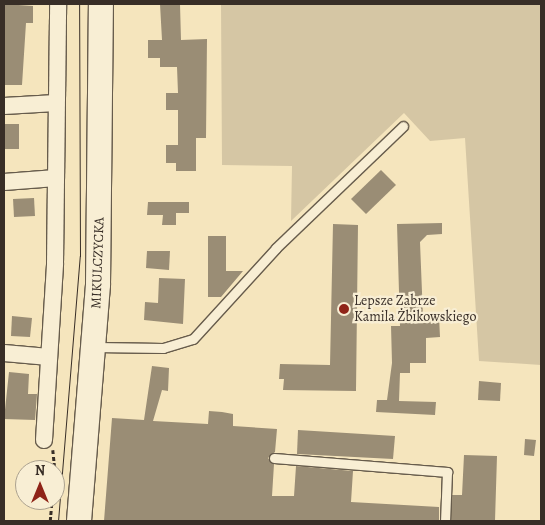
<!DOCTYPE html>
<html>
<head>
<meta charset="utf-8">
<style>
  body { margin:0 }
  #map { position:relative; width:545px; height:525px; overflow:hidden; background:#f5e5bd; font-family:Alegreya,serif }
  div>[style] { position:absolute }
  .green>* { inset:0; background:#d5c6a4 }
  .building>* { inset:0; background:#9a8d75 }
  .path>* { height:2.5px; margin-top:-1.25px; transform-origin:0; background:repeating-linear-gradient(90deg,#382e27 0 4px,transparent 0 6.5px) }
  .roads { filter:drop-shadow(1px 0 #675c4c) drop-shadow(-1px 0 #675c4c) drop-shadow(0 1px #675c4c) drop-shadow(0 -1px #675c4c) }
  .service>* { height:9px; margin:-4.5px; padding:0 4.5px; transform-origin:4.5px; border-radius:4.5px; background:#f8eed4 }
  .minor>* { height:16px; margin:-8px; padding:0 8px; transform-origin:8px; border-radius:8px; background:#f8eed4 }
  .secondary>* { height:24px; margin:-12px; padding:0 12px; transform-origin:12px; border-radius:12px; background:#f8eed4 }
  .tram>* { height:1px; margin:-0.5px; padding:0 0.5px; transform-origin:0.5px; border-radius:0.5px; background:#382e27 }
  .dots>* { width:14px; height:14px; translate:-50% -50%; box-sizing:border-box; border:2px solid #f8eed4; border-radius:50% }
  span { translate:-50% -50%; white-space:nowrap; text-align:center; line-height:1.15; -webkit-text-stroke:4.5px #f8eed4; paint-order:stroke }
  .street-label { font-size:14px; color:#382e27 }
  .poi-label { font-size:14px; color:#382e27 }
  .left { translate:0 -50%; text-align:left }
  .frame { position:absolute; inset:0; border:5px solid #382e27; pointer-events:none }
  .north { position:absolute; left:15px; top:460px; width:50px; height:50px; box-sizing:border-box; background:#f8eed4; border:1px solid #aba18f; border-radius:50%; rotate:0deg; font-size:14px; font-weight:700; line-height:20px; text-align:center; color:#382e27 }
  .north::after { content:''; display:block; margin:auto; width:18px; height:22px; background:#8f2418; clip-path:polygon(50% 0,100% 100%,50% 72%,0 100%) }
</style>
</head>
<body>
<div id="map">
  <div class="green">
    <i style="clip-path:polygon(221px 4px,541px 4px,541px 365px,479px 361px,465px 138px,430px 141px,404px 113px,291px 221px,292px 166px,222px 165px)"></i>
  </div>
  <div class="building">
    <i style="clip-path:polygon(4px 4px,33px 6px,33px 23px,26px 23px,22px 85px,4px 85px)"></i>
    <i style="clip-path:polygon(160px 4px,180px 4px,181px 40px,207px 39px,206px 138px,196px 138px,196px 171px,176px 171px,176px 163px,166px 163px,166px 145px,178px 145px,178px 110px,166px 110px,166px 93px,178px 93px,177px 67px,160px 67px,160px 58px,148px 58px,148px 40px,162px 40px)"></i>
    <i style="clip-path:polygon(4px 124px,19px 124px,19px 149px,4px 149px)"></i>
    <i style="clip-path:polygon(381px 170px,396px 185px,366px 214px,351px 199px)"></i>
    <i style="clip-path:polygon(34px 198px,35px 216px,14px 217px,13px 199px)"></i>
    <i style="clip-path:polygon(148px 202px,189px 202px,189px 213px,176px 213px,176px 225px,162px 225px,163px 215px,147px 215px)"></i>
    <i style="clip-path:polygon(442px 223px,442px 234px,427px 235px,420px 242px,423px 317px,439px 316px,440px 337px,426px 338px,426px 363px,410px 363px,410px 373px,400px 373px,399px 401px,436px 402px,435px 415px,376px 412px,377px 400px,387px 400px,392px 363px,391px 326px,400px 326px,397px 224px)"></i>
    <i style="clip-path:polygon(333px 224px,358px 225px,356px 391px,283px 390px,284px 379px,279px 379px,280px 364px,330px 365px)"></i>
    <i style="clip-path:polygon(208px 236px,226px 236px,226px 271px,243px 271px,221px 297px,208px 297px)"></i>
    <i style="clip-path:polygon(147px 251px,170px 251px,169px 270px,146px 268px)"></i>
    <i style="clip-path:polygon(159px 278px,185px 279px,183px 324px,144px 320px,145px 302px,158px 303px)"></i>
    <i style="clip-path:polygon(12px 316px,32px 318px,30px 337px,11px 336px)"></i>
    <i style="clip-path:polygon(152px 366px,169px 368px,168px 391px,162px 390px,153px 421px,208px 424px,209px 411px,222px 412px,233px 414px,233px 426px,277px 429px,275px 452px,268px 458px,274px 464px,272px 496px,294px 496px,296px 466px,353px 471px,351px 502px,439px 507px,439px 521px,104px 521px,112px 418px,144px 420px)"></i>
    <i style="clip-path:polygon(9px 372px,29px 374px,28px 394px,37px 394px,35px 420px,4px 419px)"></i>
    <i style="clip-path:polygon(479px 381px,501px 383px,500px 401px,478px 400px)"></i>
    <i style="clip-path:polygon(298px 430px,395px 436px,393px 459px,297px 454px)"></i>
    <i style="clip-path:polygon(525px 439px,536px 440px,534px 456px,524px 455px)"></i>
    <i style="clip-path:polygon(464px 455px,497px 456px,495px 521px,451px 521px,452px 495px,462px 495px)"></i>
  </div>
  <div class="path">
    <i style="left:53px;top:450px;width:20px;rotate:84deg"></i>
    <i style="left:50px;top:521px;width:21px;rotate:-85deg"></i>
  </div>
  <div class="roads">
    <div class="service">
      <i style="left:95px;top:347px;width:68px;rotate:0.8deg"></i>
      <i style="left:163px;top:348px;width:31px;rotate:-17deg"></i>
      <i style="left:193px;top:339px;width:123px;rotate:-47.6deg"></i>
      <i style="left:276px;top:248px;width:176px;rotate:-43.8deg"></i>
      <i style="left:274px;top:458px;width:174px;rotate:4.6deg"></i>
      <i style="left:447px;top:472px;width:49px;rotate:92.3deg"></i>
    </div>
    <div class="minor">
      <i style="left:4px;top:106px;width:52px;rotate:-3.3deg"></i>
      <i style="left:4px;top:182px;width:52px;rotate:-4.4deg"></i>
      <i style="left:4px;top:353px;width:45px;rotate:5.1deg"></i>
      <i style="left:44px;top:440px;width:177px;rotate:-86.4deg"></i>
      <i style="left:55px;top:263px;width:259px;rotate:-89.3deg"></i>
    </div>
    <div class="secondary">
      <i style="left:79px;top:521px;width:238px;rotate:-85.4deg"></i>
      <i style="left:98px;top:284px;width:280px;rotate:-89.4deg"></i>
    </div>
  </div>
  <div class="tram">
    <i style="left:58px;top:521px;width:266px;rotate:-85.3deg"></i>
    <i style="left:80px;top:256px;width:252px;rotate:-90.2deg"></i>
  </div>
  <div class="dots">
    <i style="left:344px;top:309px;background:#8f2418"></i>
  </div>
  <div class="street-label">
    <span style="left:98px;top:263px;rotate:-88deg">MIKULCZYCKA</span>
  </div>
  <div class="poi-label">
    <span class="left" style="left:354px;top:309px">Lepsze Zabrze<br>Kamila Żbikowskiego</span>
  </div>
  <div class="frame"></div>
  <div class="north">N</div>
</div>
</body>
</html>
